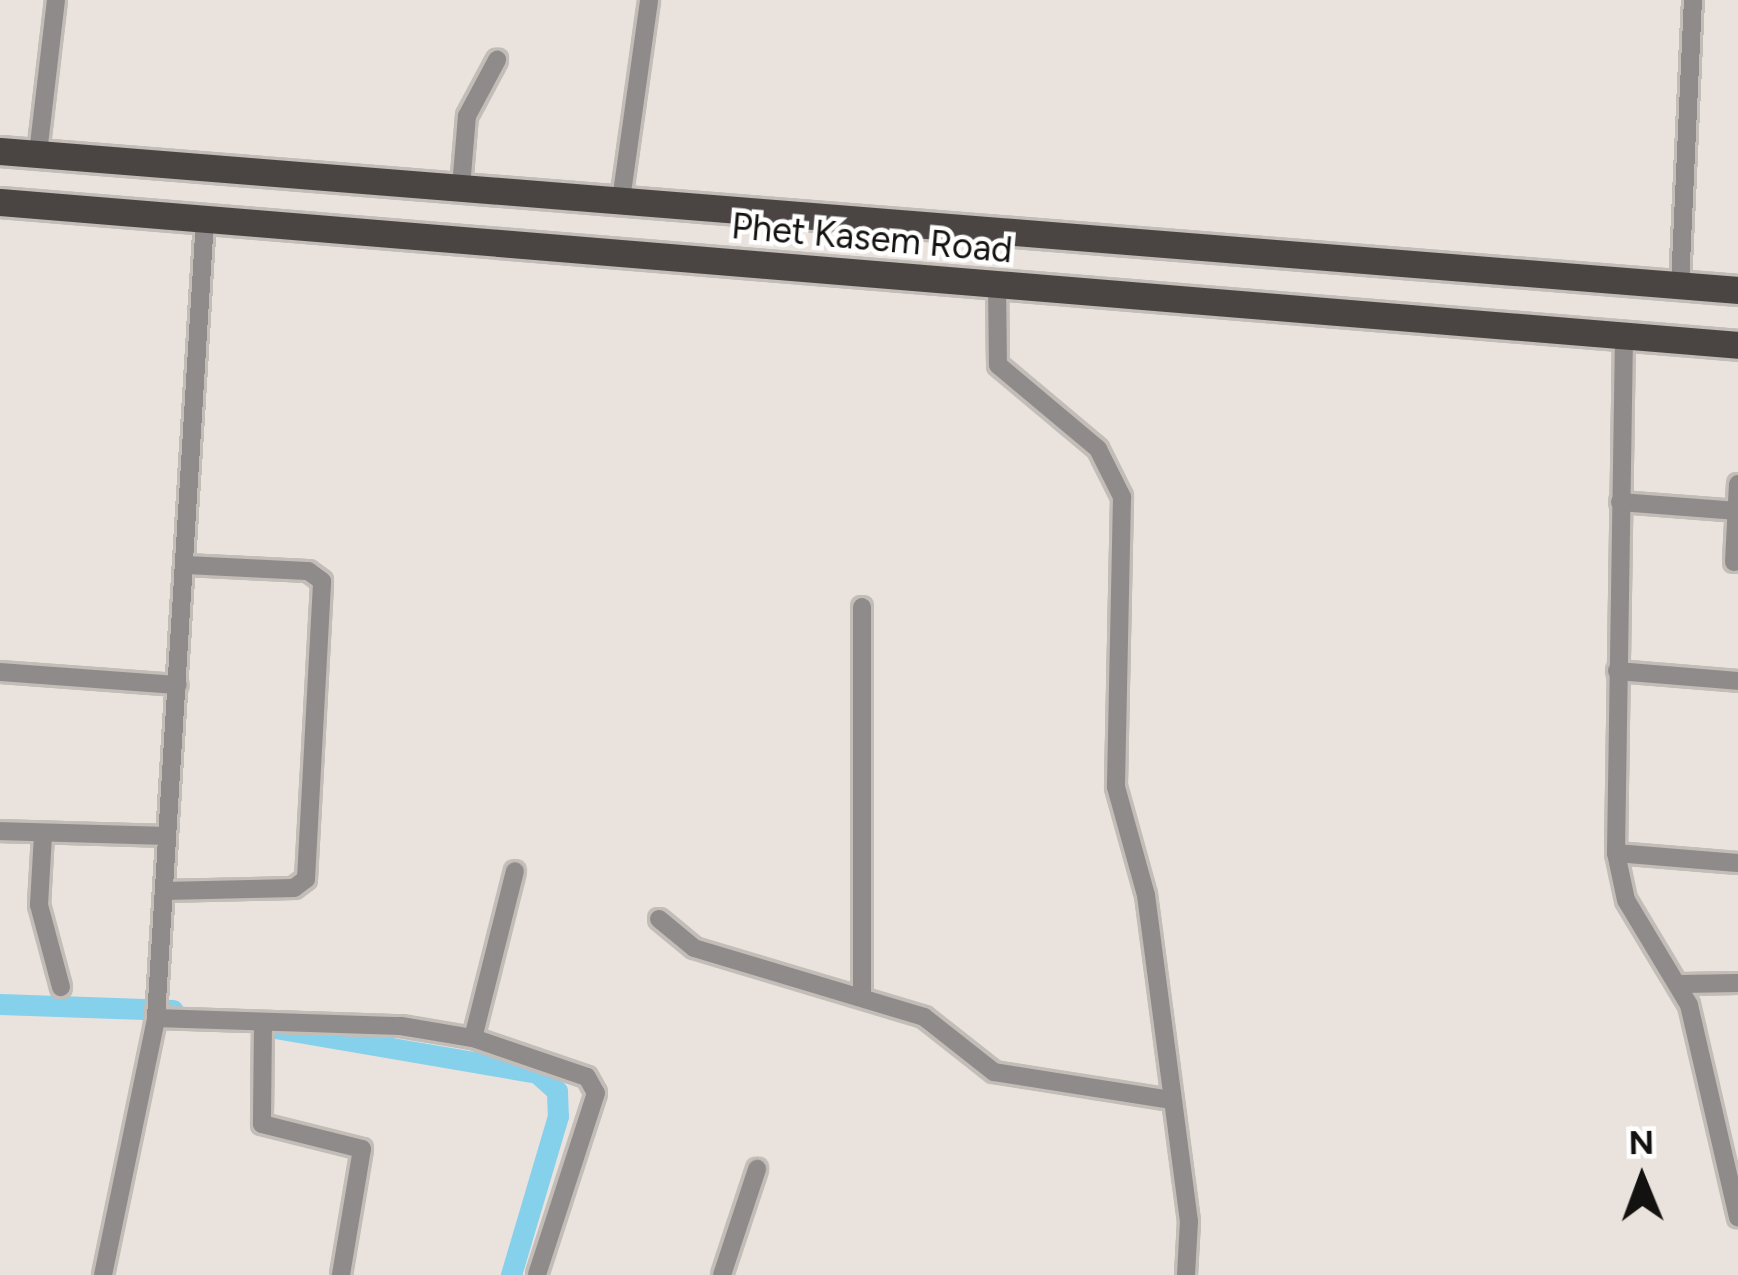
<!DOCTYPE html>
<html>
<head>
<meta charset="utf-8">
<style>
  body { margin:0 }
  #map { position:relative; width:1738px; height:1275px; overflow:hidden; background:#eae3dd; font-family:Figtree,sans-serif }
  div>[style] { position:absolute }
  .canal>* { height:21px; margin:-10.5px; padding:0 10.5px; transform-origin:10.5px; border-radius:10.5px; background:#85d0eb }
  .roads { filter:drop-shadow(3px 0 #c3bdb8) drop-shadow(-3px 0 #c3bdb8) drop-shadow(0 3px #c3bdb8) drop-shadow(0 -3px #c3bdb8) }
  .minor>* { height:18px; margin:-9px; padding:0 9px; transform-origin:9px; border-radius:9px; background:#8f8b8b }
  .primary>* { height:27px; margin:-13.5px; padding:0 13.5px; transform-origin:13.5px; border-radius:13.5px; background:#4a4443 }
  span { translate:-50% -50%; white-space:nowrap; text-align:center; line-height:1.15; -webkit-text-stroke:9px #fff; paint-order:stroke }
  .street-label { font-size:36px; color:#141210 }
  .north { position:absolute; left:1582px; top:1119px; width:120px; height:120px; -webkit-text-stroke:9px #fff; paint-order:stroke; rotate:359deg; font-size:33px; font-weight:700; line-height:48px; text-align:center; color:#141210 }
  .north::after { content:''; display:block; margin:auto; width:42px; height:54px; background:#141210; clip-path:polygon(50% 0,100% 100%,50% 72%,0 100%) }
</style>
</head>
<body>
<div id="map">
  <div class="canal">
    <i style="left:0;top:1004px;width:173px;rotate:2deg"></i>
    <i style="left:263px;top:1026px;width:278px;rotate:9.7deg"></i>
    <i style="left:537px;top:1073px;width:27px;rotate:42deg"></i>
    <i style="left:557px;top:1091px;width:25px;rotate:88deg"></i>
    <i style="left:558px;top:1116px;width:166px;rotate:106.5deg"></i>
  </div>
  <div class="roads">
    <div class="minor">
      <i style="left:38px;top:153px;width:154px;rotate:-83.3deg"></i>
      <i style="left:461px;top:187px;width:71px;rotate:-85.2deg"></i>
      <i style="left:467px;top:116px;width:64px;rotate:-61.8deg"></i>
      <i style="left:621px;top:200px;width:202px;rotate:-82deg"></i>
      <i style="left:997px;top:284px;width:81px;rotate:89.3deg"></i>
      <i style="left:998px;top:365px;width:131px;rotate:40deg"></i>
      <i style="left:1098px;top:449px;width:54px;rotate:63.4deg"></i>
      <i style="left:1122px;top:497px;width:290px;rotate:91.2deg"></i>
      <i style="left:1116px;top:787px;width:112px;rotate:74.5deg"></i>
      <i style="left:1146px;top:895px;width:329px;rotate:82.5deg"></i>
      <i style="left:1189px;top:1221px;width:54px;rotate:93.2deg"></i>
      <i style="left:1680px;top:285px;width:285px;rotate:-87.4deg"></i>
      <i style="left:1624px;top:337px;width:516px;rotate:90.89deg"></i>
      <i style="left:1616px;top:853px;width:48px;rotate:78deg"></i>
      <i style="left:1626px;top:900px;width:122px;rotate:59deg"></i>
      <i style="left:1689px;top:1005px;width:218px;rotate:77deg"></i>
      <i style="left:1620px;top:502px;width:118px;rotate:4.4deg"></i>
      <i style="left:1734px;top:562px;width:78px;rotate:-87.1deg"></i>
      <i style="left:1617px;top:671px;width:121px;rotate:4.7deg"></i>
      <i style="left:0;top:672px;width:178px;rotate:4.2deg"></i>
      <i style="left:0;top:831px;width:167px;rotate:1.7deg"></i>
      <i style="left:43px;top:835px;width:70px;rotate:93.3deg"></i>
      <i style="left:39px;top:905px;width:85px;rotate:75deg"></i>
      <i style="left:1616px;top:853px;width:122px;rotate:4.7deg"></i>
      <i style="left:164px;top:891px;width:130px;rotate:-1.3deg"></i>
      <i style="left:294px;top:888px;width:15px;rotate:-37deg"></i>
      <i style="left:306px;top:879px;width:298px;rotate:-86.9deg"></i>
      <i style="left:322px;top:581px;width:17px;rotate:-144deg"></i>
      <i style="left:308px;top:571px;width:123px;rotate:-177.2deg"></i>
      <i style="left:659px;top:919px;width:45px;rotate:39.6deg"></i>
      <i style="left:694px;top:948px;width:240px;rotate:16.7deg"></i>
      <i style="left:924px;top:1017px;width:89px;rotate:38.2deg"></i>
      <i style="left:994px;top:1072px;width:179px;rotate:9deg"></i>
      <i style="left:1682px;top:984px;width:56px;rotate:-1deg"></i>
      <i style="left:862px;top:996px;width:389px;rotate:-90deg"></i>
      <i style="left:156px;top:1018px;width:245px;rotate:1.9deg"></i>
      <i style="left:401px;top:1026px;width:73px;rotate:9.5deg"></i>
      <i style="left:473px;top:1038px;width:120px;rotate:18.9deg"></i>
      <i style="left:587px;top:1077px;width:18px;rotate:61deg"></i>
      <i style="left:596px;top:1093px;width:191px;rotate:108deg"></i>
      <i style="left:263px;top:1022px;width:102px;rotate:90.6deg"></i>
      <i style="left:262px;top:1124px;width:103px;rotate:14deg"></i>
      <i style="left:362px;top:1149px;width:128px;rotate:99.5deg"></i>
      <i style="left:473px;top:1038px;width:172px;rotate:-75.9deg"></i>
      <i style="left:103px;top:1275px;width:262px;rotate:-78.3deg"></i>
      <i style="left:156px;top:1018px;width:801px;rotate:-86.49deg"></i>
      <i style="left:722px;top:1275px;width:112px;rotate:-71.7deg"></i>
    </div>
    <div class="primary">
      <i style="left:0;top:151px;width:1744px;rotate:4.57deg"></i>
      <i style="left:0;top:202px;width:1744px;rotate:4.7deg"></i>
    </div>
  </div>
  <div class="street-label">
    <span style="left:872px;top:238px;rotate:5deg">Phet Kasem Road</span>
  </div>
  <div class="north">N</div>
</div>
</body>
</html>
